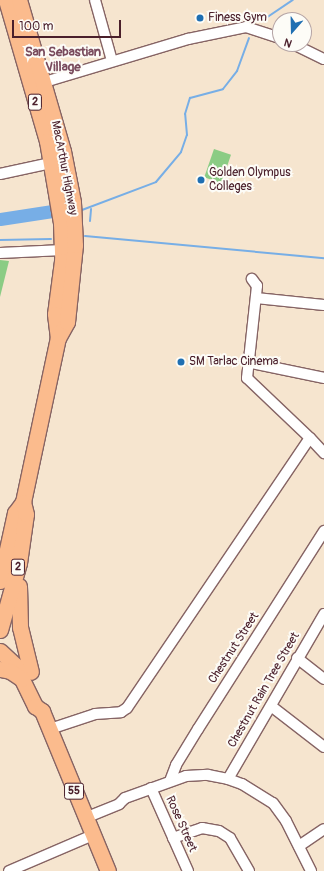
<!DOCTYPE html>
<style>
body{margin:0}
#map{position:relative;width:324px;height:871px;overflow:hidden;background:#f6e5cf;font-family:Pangolin,sans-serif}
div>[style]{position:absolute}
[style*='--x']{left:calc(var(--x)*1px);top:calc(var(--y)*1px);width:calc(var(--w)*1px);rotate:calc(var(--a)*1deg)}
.green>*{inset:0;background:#8bcc84;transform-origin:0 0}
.stream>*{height:2px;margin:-1px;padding:0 1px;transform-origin:1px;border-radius:1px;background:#77aee6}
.river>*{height:13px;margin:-6.5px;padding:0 6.5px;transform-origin:6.5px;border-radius:6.5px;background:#77aee6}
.roads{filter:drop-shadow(1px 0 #866464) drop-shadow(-1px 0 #866464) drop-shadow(0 1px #866464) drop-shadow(0 -1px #866464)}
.minor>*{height:10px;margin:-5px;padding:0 5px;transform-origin:5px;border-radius:5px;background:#fff}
.highway>*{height:15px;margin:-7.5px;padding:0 7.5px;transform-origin:7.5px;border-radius:7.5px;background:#fbbb8d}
.dots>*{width:11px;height:11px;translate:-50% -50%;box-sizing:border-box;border:2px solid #fdfcf7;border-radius:50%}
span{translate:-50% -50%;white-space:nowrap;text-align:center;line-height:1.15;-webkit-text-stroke:4px #fdfcf7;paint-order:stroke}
.shield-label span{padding:1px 3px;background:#fdfcf7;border:1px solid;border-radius:3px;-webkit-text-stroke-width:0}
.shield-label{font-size:11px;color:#4a1f2b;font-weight:700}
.poi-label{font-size:12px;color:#4a1f2b}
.left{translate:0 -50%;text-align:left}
.street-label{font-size:12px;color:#4a1f2b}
.neighbourhood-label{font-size:13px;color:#794b5d;font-weight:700}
.north{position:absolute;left:272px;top:12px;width:40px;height:40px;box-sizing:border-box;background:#fdfcf7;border:1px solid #b5a4a5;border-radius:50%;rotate:200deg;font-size:11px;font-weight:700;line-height:16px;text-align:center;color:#4a1f2b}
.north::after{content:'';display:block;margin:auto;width:14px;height:18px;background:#1f6fb2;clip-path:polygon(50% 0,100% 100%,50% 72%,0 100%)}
.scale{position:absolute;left:12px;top:20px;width:109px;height:18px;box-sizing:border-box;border:2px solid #4a1f2b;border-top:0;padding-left:5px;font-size:12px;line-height:14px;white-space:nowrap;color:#4a1f2b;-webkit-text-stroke:3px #fdfcf7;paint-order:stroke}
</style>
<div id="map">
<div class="green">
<i style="left:214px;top:149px;width:18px;height:30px;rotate:19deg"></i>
<i style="clip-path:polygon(0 260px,9px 261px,0 297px)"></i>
</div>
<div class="stream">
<i style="--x:263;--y:20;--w:36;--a:-34"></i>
<i style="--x:82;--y:210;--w:79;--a:-20.7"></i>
<i style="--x:156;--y:182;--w:39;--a:-50"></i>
<i style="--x:181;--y:152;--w:18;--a:-71"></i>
<i style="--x:187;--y:135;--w:21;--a:-95"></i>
<i style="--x:185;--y:114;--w:17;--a:-73"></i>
<i style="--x:190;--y:98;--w:34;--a:-15"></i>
<i style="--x:223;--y:89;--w:23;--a:-52"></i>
<i style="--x:237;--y:71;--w:35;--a:-70"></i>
<i style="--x:90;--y:221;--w:12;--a:-85"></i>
<i style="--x:85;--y:236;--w:240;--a:5.3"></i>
<i style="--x:0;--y:240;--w:51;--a:-1.1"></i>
</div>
<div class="river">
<i style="--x:0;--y:219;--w:53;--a:-8.7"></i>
</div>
<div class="roads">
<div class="minor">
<i style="--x:95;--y:0;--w:63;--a:74.4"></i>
<i style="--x:293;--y:44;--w:34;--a:26"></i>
<i style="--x:38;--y:84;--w:157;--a:-16.7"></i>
<i style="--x:188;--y:39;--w:59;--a:-11.7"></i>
<i style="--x:246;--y:27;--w:36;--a:18"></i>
<i style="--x:0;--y:174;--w:52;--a:-12.2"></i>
<i style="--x:0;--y:253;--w:63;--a:-2.7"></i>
<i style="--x:256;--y:298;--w:68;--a:5.9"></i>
<i style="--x:247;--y:362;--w:79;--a:11.7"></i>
<i style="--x:310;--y:438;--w:21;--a:47"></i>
<i style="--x:297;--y:658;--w:34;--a:38"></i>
<i style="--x:271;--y:706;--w:67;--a:37.7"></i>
<i style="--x:50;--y:729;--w:47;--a:-18.4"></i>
<i style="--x:95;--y:714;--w:26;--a:-4"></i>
<i style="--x:121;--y:712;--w:7;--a:-34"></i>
<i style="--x:127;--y:708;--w:326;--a:-55.9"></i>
<i style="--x:310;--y:438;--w:87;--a:-136.4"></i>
<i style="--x:247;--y:378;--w:93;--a:-83.8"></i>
<i style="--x:257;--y:286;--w:9;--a:-126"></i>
<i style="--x:228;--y:779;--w:191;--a:-59.8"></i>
<i style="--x:170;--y:781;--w:17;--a:-69"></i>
<i style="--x:176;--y:765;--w:42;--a:-58.6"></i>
<i style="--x:198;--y:729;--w:235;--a:-57.5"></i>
<i style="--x:151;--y:788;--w:91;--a:66"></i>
<i style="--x:85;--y:818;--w:37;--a:-22"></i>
<i style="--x:119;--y:804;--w:8;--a:-45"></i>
<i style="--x:125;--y:798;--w:65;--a:-19.8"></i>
<i style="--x:186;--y:776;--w:22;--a:-3"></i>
<i style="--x:208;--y:775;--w:20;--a:11"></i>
<i style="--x:228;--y:779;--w:15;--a:20"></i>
<i style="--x:242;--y:784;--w:36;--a:32"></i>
<i style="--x:273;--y:803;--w:22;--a:54"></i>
<i style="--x:286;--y:821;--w:56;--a:63.4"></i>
<i style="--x:173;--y:838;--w:31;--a:-19"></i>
<i style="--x:202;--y:828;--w:17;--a:10"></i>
<i style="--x:219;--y:831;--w:13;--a:32"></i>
<i style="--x:230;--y:838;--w:38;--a:60"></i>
<i style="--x:299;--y:846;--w:30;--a:-34"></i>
<i style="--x:9;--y:871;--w:91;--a:-23.2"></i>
</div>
<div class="highway">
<i style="--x:6;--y:0;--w:147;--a:73.8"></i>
<i style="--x:47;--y:141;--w:83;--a:80.3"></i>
<i style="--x:61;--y:223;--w:38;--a:88"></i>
<i style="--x:62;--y:261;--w:53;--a:97.5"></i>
<i style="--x:55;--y:314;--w:24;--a:83"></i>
<i style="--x:0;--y:581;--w:70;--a:-77.6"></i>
<i style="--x:15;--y:513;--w:14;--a:-54"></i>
<i style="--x:23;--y:502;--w:168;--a:-78"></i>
<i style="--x:58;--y:338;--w:18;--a:-61"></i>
<i style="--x:67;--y:322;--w:77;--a:-84.1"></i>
<i style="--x:75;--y:245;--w:43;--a:-92.7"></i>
<i style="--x:73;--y:202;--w:52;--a:-101.1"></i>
<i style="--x:63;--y:151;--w:157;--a:-106.2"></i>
<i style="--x:19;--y:586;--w:41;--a:88.6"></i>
<i style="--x:20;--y:627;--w:46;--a:76.3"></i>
<i style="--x:0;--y:630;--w:70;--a:-74.2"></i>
<i style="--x:19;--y:563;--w:49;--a:-81.9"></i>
<i style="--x:26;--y:514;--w:12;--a:-104"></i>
<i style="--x:0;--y:651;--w:21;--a:43"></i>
<i style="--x:15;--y:665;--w:46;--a:64"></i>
<i style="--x:35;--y:706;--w:9;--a:36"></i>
<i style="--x:42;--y:711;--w:173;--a:67.6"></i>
<i style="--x:0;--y:669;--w:10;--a:11"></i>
<i style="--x:10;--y:671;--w:14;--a:34"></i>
</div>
</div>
<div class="dots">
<i style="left:200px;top:18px;background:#1f6fb2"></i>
<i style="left:201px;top:180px;background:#1f6fb2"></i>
<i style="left:181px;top:362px;background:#1f6fb2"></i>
</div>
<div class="shield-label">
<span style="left:35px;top:102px">2</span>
<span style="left:18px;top:567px">2</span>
<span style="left:74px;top:791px">55</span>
</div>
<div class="poi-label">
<span class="left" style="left:208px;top:18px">Finess Gym</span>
<span class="left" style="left:209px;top:180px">Golden Olympus<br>Colleges</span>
<span class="left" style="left:189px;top:362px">SM Tarlac Cinema</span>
</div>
<div class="street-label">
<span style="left:64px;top:168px;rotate:79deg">MacArthur Highway</span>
<span style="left:234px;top:648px;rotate:-57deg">Chestnut Street</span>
<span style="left:264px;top:690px;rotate:-60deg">Chestnut Rain Tree Street</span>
<span style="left:181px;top:824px;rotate:66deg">Rose Street</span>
</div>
<div class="neighbourhood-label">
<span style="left:63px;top:60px">San Sebastian<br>Village</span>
</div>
<div class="north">N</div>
<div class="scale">100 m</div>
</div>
